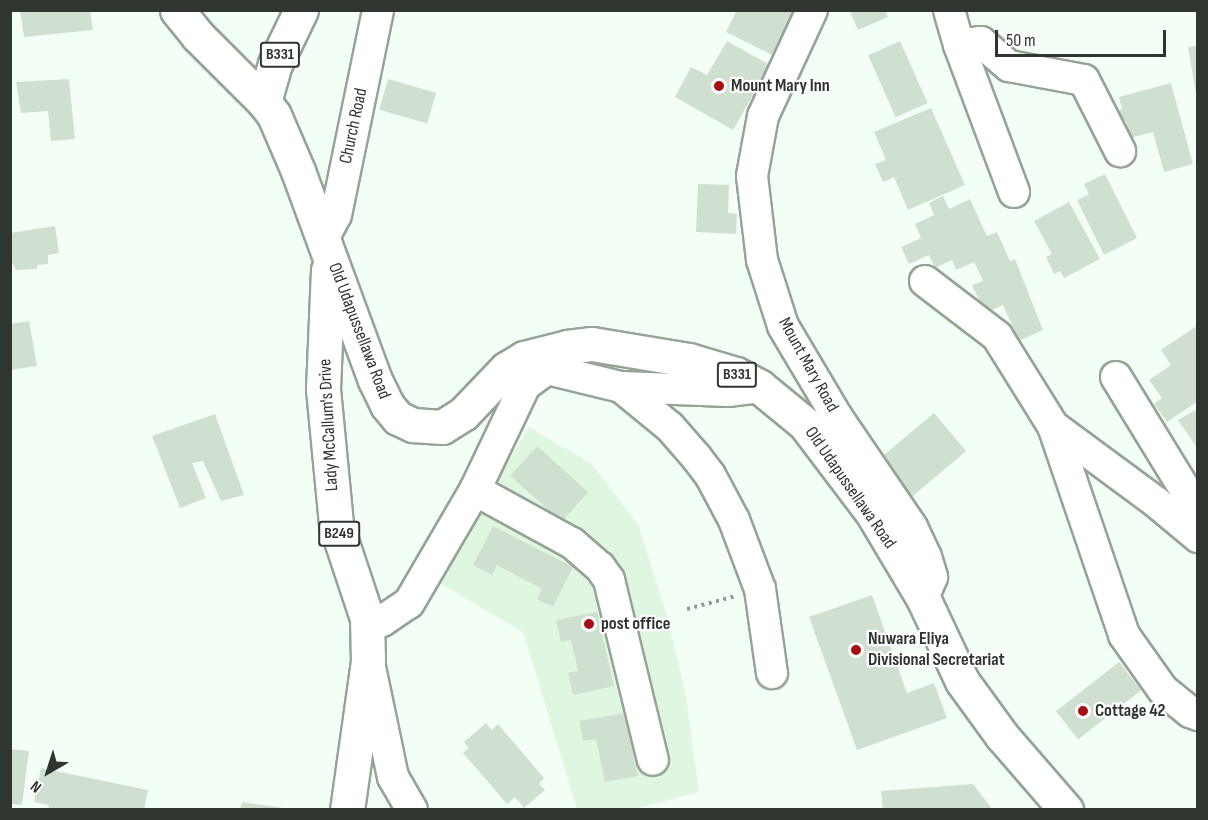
<!DOCTYPE html>
<style>
body{margin:0}
#map{position:relative;width:1208px;height:820px;overflow:hidden;background:#f3fef4;font-family:"Sofia Sans Condensed",sans-serif}
div>[style]{position:absolute}
[style*='--x']{left:calc(var(--x)*1px);top:calc(var(--y)*1px);width:calc(var(--w)*1px);rotate:calc(var(--a)*1deg)}
.built>*{inset:0;background:#dff7e1}
.building>*{inset:0;background:#cfe0d0;transform-origin:0 0}
.path>*{height:4px;margin-top:-2px;transform-origin:0;background:repeating-linear-gradient(90deg,#929b93 0 3px,transparent 0 7.5px)}
.roads{filter:drop-shadow(2px 0 #94a495) drop-shadow(-2px 0 #94a495) drop-shadow(0 2px #94a495) drop-shadow(0 -2px #94a495)}
.minor>*{height:30px;margin:-15px;padding:0 15px;transform-origin:15px;border-radius:15px;background:#fff}
.major>*{height:33px;margin:-16.5px;padding:0 16.5px;transform-origin:16.5px;border-radius:16.5px;background:#fff}
.dots>*{width:16px;height:16px;translate:-50% -50%;box-sizing:border-box;border:3px solid #fff;border-radius:50%}
span{translate:-50% -50%;white-space:nowrap;text-align:center;line-height:1.15;-webkit-text-stroke:4.5px #fff;paint-order:stroke}
.shield-label span{padding:2px 4px;background:#fff;border:2px solid;border-radius:4px;-webkit-text-stroke-width:0}
.shield-label{font-size:16px;color:#2f3630;font-weight:700}
.poi-label{font-size:18px;color:#2f3630;font-weight:700}
.left{translate:0 -50%;text-align:left}
.street-label{font-size:18px;color:#2f3630}
.frame{position:absolute;inset:0;border:12px solid #2f3630;pointer-events:none}
.north{position:absolute;left:18px;top:742px;width:60px;height:60px;-webkit-text-stroke:4px #fff;paint-order:stroke;rotate:219deg;font-size:16px;font-weight:700;line-height:24px;text-align:center;color:#2f3630}
.north::after{content:'';display:block;margin:auto;width:21px;height:27px;background:#2f3630;clip-path:polygon(50% 0,100% 100%,50% 72%,0 100%)}
.scale{position:absolute;left:995px;top:30px;width:171px;height:27px;box-sizing:border-box;border:3px solid #2f3630;border-top:0;padding-left:8px;font-size:18px;line-height:21px;white-space:nowrap;color:#2f3630;-webkit-text-stroke:4px #fff;paint-order:stroke}
</style>
<div id="map">
<div class="built">
<i style="clip-path:polygon(529px 427px,592px 464px,639px 526px,667px 616px,686px 696px,699px 792px,635px 809px,577px 809px,523px 632px,436px 581px)"></i>
</div>
<div class="building">
<i style="clip-path:polygon(20px 10px,90px 10px,93px 30px,24px 37px)"></i>
<i style="clip-path:polygon(737px 10px,796px 10px,774px 56px,726px 32px)"></i>
<i style="clip-path:polygon(849px 10px,885px 10px,888px 17px,858px 30px)"></i>
<i style="clip-path:polygon(727px 41px,770px 65px,733px 130px,675px 97px,691px 67px,707px 75px)"></i>
<i style="left:900px;top:41px;width:68px;height:35px;rotate:66deg"></i>
<i style="clip-path:polygon(1198px 46px,1198px 94px,1196px 94px,1188px 47px)"></i>
<i style="clip-path:polygon(69px 79px,75px 139px,51px 141px,48px 111px,21px 113px,16px 82px)"></i>
<i style="left:388px;top:79px;width:50px;height:32px;rotate:16deg"></i>
<i style="clip-path:polygon(1171px 83px,1193px 164px,1164px 172px,1153px 132px,1130px 138px,1126px 121px,1115px 124px,1111px 112px,1122px 109px,1119px 97px)"></i>
<i style="clip-path:polygon(931px 108px,965px 185px,908px 210px,894px 177px,883px 182px,875px 164px,886px 160px,874px 132px)"></i>
<i style="clip-path:polygon(1105px 174px,1137px 238px,1104px 255px,1077px 200px,1089px 194px,1084px 184px)"></i>
<i style="clip-path:polygon(698px 184px,729px 185px,728px 213px,737px 214px,736px 234px,696px 232px)"></i>
<i style="clip-path:polygon(943px 196px,949px 209px,970px 199px,987px 236px,997px 232px,1010px 261px,1015px 259px,1043px 330px,1019px 341px,1003px 305px,985px 313px,972px 285px,983px 281px,974px 262px,956px 270px,952px 260px,935px 268px,929px 255px,909px 264px,901px 247px,921px 238px,915px 224px,934px 215px,929px 203px)"></i>
<i style="clip-path:polygon(1069px 202px,1100px 259px,1064px 278px,1060px 271px,1054px 274px,1046px 257px,1052px 254px,1034px 221px)"></i>
<i style="clip-path:polygon(55px 226px,59px 253px,48px 255px,48px 264px,37px 265px,37px 269px,16px 270px,10px 258px,10px 233px)"></i>
<i style="clip-path:polygon(29px 321px,37px 366px,10px 370px,10px 324px)"></i>
<i style="clip-path:polygon(1198px 325px,1198px 401px,1167px 422px,1154px 404px,1162px 398px,1149px 380px,1171px 365px,1161px 350px)"></i>
<i style="clip-path:polygon(1197px 409px,1198px 410px,1198px 449px,1178px 420px)"></i>
<i style="left:934px;top:413px;width:50px;height:72px;rotate:50deg"></i>
<i style="clip-path:polygon(215px 414px,244px 495px,221px 501px,203px 461px,192px 463px,206px 498px,180px 508px,152px 436px)"></i>
<i style="left:537px;top:446px;width:69px;height:40px;rotate:42deg"></i>
<i style="clip-path:polygon(493px 526px,573px 567px,553px 607px,537px 599px,542px 589px,497px 565px,492px 575px,473px 565px)"></i>
<i style="clip-path:polygon(872px 595px,907px 693px,934px 683px,947px 718px,857px 750px,809px 617px)"></i>
<i style="clip-path:polygon(597px 612px,614px 686px,573px 695px,568px 673px,578px 671px,571px 640px,561px 642px,556px 620px)"></i>
<i style="left:1119px;top:662px;width:36px;height:80px;rotate:52deg"></i>
<i style="clip-path:polygon(625px 713px,638px 776px,605px 782px,596px 739px,583px 741px,579px 721px)"></i>
<i style="clip-path:polygon(486px 723px,492px 730px,498px 724px,544px 778px,539px 784px,545px 790px,524px 808px,515px 797px,507px 804px,463px 753px,469px 748px,464px 742px)"></i>
<i style="clip-path:polygon(10px 749px,29px 751px,22px 805px,10px 804px)"></i>
<i style="clip-path:polygon(41px 768px,148px 790px,144px 810px,48px 810px,49px 805px,34px 802px)"></i>
<i style="clip-path:polygon(973px 784px,993px 810px,883px 810px,881px 791px)"></i>
<i style="clip-path:polygon(242px 802px,283px 808px,283px 810px,240px 810px)"></i>
</div>
<div class="path">
<i style="--x:687;--y:609;--w:51;--a:-14.9"></i>
</div>
<div class="roads">
<div class="minor">
<i style="--x:812;--y:10;--w:117;--a:114.8"></i>
<i style="--x:763;--y:116;--w:61;--a:100.4"></i>
<i style="--x:752;--y:176;--w:85;--a:83.2"></i>
<i style="--x:762;--y:260;--w:69;--a:72.3"></i>
<i style="--x:783;--y:326;--w:106;--a:59.3"></i>
<i style="--x:837;--y:417;--w:133;--a:55.7"></i>
<i style="--x:912;--y:527;--w:33;--a:65"></i>
<i style="--x:926;--y:557;--w:21;--a:73"></i>
<i style="--x:932;--y:577;--w:23;--a:113"></i>
<i style="--x:949;--y:10;--w:36;--a:74"></i>
<i style="--x:1014;--y:192;--w:157;--a:-110.5"></i>
<i style="--x:959;--y:45;--w:22;--a:-8"></i>
<i style="--x:981;--y:42;--w:37;--a:41"></i>
<i style="--x:1009;--y:66;--w:76;--a:10.6"></i>
<i style="--x:1084;--y:80;--w:80;--a:63.1"></i>
<i style="--x:323;--y:239;--w:27;--a:-62"></i>
<i style="--x:336;--y:215;--w:209;--a:-78.4"></i>
<i style="--x:925;--y:281;--w:91;--a:37.4"></i>
<i style="--x:997;--y:336;--w:106;--a:58.1"></i>
<i style="--x:1053;--y:426;--w:221;--a:71.2"></i>
<i style="--x:1124;--y:635;--w:67;--a:54.7"></i>
<i style="--x:1163;--y:690;--w:35;--a:39"></i>
<i style="--x:1190;--y:712;--w:9;--a:21"></i>
<i style="--x:1116;--y:377;--w:157;--a:58.5"></i>
<i style="--x:621;--y:387;--w:63;--a:39.2"></i>
<i style="--x:670;--y:427;--w:41;--a:48.9"></i>
<i style="--x:697;--y:458;--w:21;--a:53"></i>
<i style="--x:710;--y:475;--w:51;--a:61.9"></i>
<i style="--x:734;--y:520;--w:74;--a:69.4"></i>
<i style="--x:760;--y:589;--w:85;--a:81.9"></i>
<i style="--x:1053;--y:426;--w:128;--a:36.4"></i>
<i style="--x:1156;--y:502;--w:55;--a:39.8"></i>
<i style="--x:475;--y:490;--w:111;--a:28.7"></i>
<i style="--x:572;--y:543;--w:37;--a:41"></i>
<i style="--x:600;--y:567;--w:16;--a:55"></i>
<i style="--x:609;--y:580;--w:185;--a:76.3"></i>
<i style="--x:367;--y:618;--w:15;--a:11"></i>
<i style="--x:382;--y:621;--w:32;--a:-34"></i>
<i style="--x:409;--y:603;--w:131;--a:-59.7"></i>
<i style="--x:475;--y:490;--w:116;--a:-64.5"></i>
<i style="--x:525;--y:385;--w:27;--a:-36"></i>
<i style="--x:547;--y:369;--w:76;--a:13.7"></i>
<i style="--x:621;--y:387;--w:107;--a:2.1"></i>
<i style="--x:728;--y:391;--w:32;--a:-7"></i>
<i style="--x:370;--y:667;--w:112;--a:78.2"></i>
<i style="--x:393;--y:777;--w:38;--a:60"></i>
</div>
<div class="major">
<i style="--x:177;--y:10;--w:32;--a:51"></i>
<i style="--x:197;--y:35;--w:95;--a:45"></i>
<i style="--x:264;--y:102;--w:16;--a:52"></i>
<i style="--x:274;--y:115;--w:61;--a:66.8"></i>
<i style="--x:298;--y:171;--w:223;--a:69.8"></i>
<i style="--x:375;--y:380;--w:28;--a:64"></i>
<i style="--x:387;--y:405;--w:17;--a:50"></i>
<i style="--x:398;--y:418;--w:17;--a:25"></i>
<i style="--x:413;--y:425;--w:29;--a:4"></i>
<i style="--x:442;--y:427;--w:25;--a:-32"></i>
<i style="--x:463;--y:414;--w:62;--a:-46.3"></i>
<i style="--x:506;--y:369;--w:21;--a:-31"></i>
<i style="--x:524;--y:358;--w:44;--a:-14.3"></i>
<i style="--x:567;--y:347;--w:25;--a:-7"></i>
<i style="--x:592;--y:344;--w:98;--a:9.4"></i>
<i style="--x:689;--y:360;--w:49;--a:16.6"></i>
<i style="--x:736;--y:374;--w:27;--a:28"></i>
<i style="--x:760;--y:387;--w:58;--a:39.4"></i>
<i style="--x:805;--y:424;--w:113;--a:52.9"></i>
<i style="--x:873;--y:514;--w:98;--a:59.2"></i>
<i style="--x:923;--y:598;--w:92;--a:64.8"></i>
<i style="--x:962;--y:681;--w:68;--a:54"></i>
<i style="--x:1002;--y:736;--w:98;--a:49.1"></i>
<i style="--x:264;--y:102;--w:40;--a:-74"></i>
<i style="--x:275;--y:64;--w:60;--a:-64.3"></i>
<i style="--x:328;--y:270;--w:119;--a:92.4"></i>
<i style="--x:323;--y:389;--w:137;--a:84.5"></i>
<i style="--x:336;--y:525;--w:98;--a:71.6"></i>
<i style="--x:367;--y:618;--w:43;--a:88.7"></i>
<i style="--x:368;--y:661;--w:150;--a:98"></i>
</div>
</div>
<div class="dots">
<i style="left:719px;top:86px;background:#a61014"></i>
<i style="left:589px;top:624px;background:#a61014"></i>
<i style="left:856px;top:650px;background:#a61014"></i>
<i style="left:1083px;top:711px;background:#a61014"></i>
</div>
<div class="shield-label">
<span style="left:280px;top:55px">B331</span>
<span style="left:737px;top:375px">B331</span>
<span style="left:339px;top:534px">B249</span>
</div>
<div class="poi-label">
<span class="left" style="left:731px;top:86px">Mount Mary Inn</span>
<span class="left" style="left:601px;top:624px">post office</span>
<span class="left" style="left:868px;top:650px">Nuwara Eliya<br>Divisional Secretariat</span>
<span class="left" style="left:1095px;top:711px">Cottage 42</span>
</div>
<div class="street-label">
<span style="left:354px;top:126px;rotate:-78deg">Church Road</span>
<span style="left:359px;top:331px;rotate:69deg">Old Udapussellawa Road</span>
<span style="left:808px;top:365px;rotate:61deg">Mount Mary Road</span>
<span style="left:329px;top:425px;rotate:-93deg">Lady McCallum's Drive</span>
<span style="left:850px;top:488px;rotate:55deg">Old Udapussellawa Road</span>
</div>
<div class="frame"></div>
<div class="north">N</div>
<div class="scale">50 m</div>
</div>
